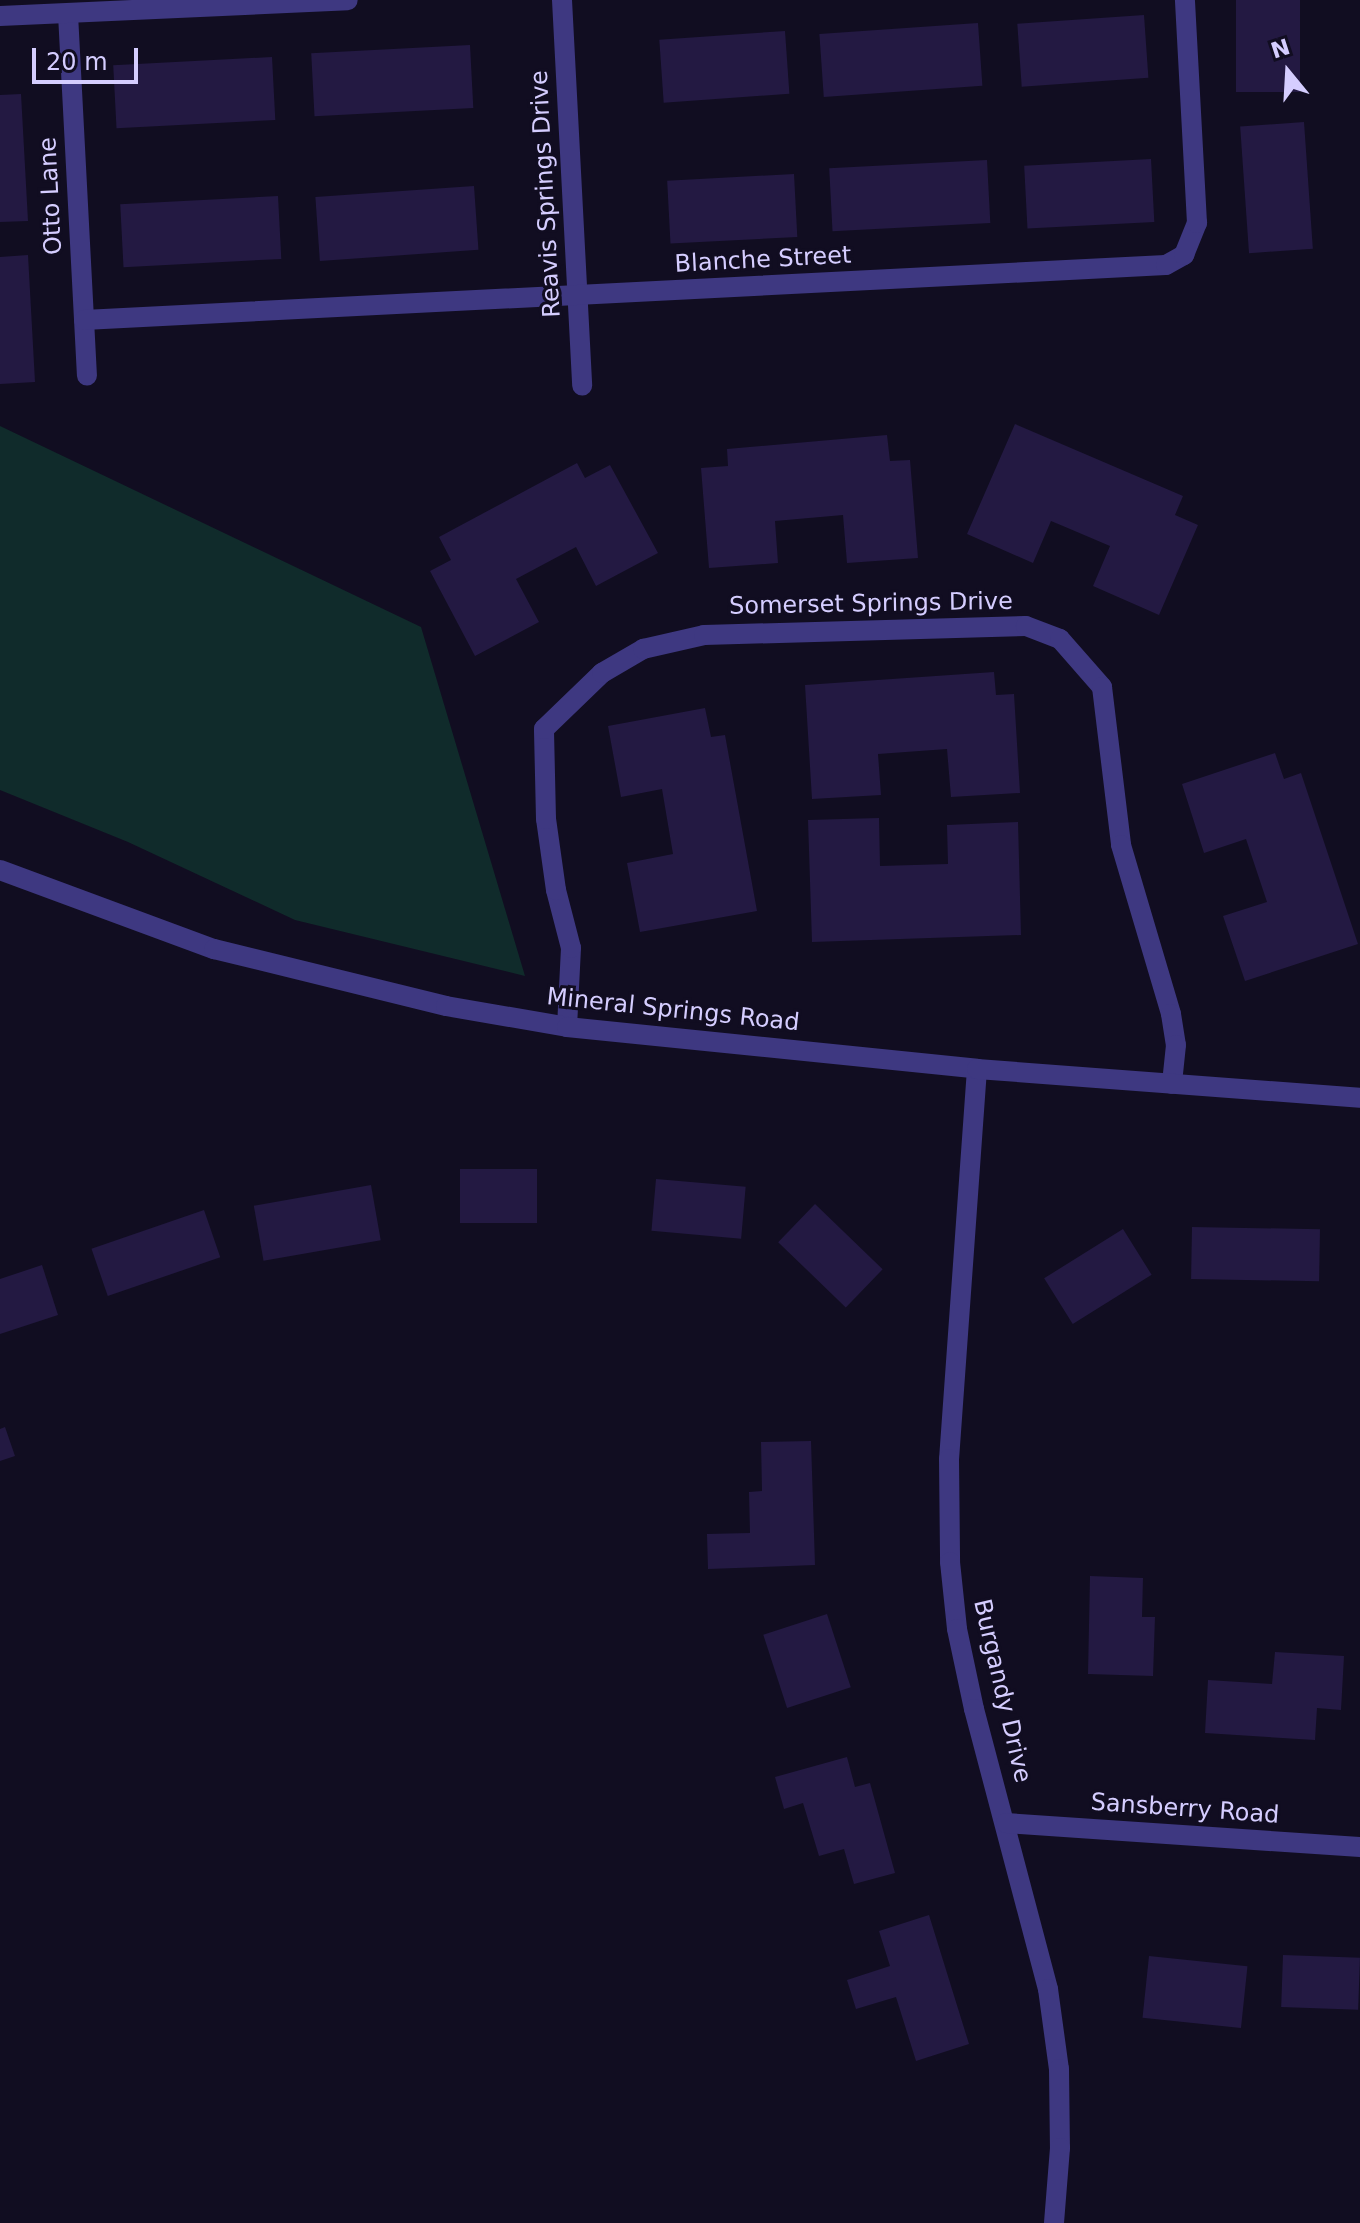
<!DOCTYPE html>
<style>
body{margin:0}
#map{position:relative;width:1360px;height:2223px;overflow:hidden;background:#110d21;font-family:"DejaVu Sans",sans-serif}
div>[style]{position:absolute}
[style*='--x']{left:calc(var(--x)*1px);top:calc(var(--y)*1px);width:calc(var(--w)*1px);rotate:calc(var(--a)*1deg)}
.green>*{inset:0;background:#102b2b}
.building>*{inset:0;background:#231942;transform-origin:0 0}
.minor>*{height:20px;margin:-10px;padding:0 10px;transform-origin:10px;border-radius:10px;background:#3e3881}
.tertiary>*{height:20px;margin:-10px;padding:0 10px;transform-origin:10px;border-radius:10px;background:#3e3881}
span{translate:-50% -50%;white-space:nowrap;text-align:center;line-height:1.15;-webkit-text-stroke:6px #110d21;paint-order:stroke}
.street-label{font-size:24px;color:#d5cdff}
.north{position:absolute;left:1248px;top:32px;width:80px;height:80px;-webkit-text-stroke:6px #110d21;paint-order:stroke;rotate:342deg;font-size:22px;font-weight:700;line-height:32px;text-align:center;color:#d5cdff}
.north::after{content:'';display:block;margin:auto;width:28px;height:36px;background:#d5cdff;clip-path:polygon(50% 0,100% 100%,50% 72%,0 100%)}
.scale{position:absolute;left:32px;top:48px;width:106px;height:36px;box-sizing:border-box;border:4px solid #d5cdff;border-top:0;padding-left:10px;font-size:24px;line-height:28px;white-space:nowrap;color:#d5cdff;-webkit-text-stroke:6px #110d21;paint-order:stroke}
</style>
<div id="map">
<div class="green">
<i style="clip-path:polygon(0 426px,421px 627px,525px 976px,295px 920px,128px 842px,0 790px)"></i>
</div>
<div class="building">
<i style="left:1236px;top:0;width:64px;height:92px"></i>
<i style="left:1144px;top:15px;width:63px;height:127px;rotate:86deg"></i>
<i style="left:978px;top:23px;width:63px;height:159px;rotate:86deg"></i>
<i style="left:785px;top:31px;width:63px;height:126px;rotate:86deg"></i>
<i style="left:470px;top:45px;width:63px;height:159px;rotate:87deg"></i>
<i style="left:272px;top:57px;width:63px;height:159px;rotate:87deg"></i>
<i style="clip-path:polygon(21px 94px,28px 221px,0 222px,0 95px)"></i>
<i style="left:1304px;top:122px;width:127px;height:64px;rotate:86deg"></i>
<i style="left:1151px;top:159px;width:63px;height:127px;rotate:87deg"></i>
<i style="left:987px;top:160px;width:63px;height:158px;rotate:87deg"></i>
<i style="left:794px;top:174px;width:63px;height:127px;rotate:87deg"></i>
<i style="left:474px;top:186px;width:64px;height:159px;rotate:86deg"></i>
<i style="left:278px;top:196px;width:63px;height:158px;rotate:87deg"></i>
<i style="clip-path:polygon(28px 255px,35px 382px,0 384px,0 257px)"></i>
<i style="clip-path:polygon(1015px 424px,1183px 496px,1175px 515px,1198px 525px,1159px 615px,1093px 586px,1110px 546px,1063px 526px,1051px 521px,1033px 563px,967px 534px)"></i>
<i style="clip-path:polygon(887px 435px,890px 461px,910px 460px,918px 558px,847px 563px,843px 515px,775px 521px,778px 563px,709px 568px,701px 468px,728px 466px,727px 449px)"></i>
<i style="clip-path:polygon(577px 463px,585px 478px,610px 465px,658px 553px,596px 586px,576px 547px,516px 579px,539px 622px,475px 656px,430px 571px,451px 560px,439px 537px)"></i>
<i style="clip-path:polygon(994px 672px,996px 695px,1014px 694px,1020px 793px,951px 797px,947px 749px,878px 754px,881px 795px,812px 799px,805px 685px)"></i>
<i style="clip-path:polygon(705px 708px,711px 737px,725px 735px,757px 911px,640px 932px,627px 863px,673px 854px,662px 789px,621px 797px,608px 726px)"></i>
<i style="clip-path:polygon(1275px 753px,1284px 779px,1301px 773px,1358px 944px,1245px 981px,1223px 916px,1267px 902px,1246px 839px,1204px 853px,1182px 784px)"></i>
<i style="clip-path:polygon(879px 818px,880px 866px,948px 864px,947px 825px,1018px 822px,1021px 935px,812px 942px,808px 820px)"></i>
<i style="left:460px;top:1169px;width:77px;height:54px"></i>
<i style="left:656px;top:1179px;width:90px;height:52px;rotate:5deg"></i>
<i style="left:371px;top:1185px;width:56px;height:119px;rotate:80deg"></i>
<i style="left:815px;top:1204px;width:94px;height:53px;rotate:44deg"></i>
<i style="left:204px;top:1210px;width:50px;height:119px;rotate:71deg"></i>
<i style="left:1192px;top:1227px;width:128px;height:52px;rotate:1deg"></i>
<i style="left:1123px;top:1229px;width:54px;height:93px;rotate:58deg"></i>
<i style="clip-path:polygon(42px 1265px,58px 1315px,0 1334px,0 1279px)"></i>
<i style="clip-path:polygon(5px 1427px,15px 1456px,0 1461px,0 1429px)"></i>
<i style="clip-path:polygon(811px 1441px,815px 1565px,708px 1569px,707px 1534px,750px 1533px,749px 1492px,762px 1491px,761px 1442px)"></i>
<i style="clip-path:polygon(1090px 1576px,1143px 1578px,1142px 1617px,1155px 1617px,1153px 1676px,1088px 1674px)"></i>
<i style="left:827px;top:1614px;width:77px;height:67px;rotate:72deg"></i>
<i style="clip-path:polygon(1275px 1652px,1344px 1656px,1341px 1710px,1317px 1708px,1315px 1740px,1205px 1733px,1208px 1680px,1272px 1684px)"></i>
<i style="clip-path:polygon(847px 1757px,855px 1787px,870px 1783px,895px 1873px,854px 1884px,844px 1849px,819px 1856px,803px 1803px,784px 1809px,775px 1777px)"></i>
<i style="clip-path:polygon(929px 1915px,969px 2044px,916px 2061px,896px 1997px,856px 2009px,847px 1980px,890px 1966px,879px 1931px)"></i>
<i style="left:1283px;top:1955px;width:77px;height:52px;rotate:2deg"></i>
<i style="left:1149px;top:1956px;width:99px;height:62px;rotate:6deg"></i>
</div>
<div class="minor">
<i style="--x:562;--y:0;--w:386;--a:87"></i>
<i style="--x:68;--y:14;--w:362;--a:87"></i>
<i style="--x:0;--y:16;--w:348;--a:-2.6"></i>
<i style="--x:84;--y:320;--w:1083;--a:-2.91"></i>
<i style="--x:1166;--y:265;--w:21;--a:-29"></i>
<i style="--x:1184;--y:255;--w:35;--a:-68"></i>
<i style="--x:1197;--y:223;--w:223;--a:-93.1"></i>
<i style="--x:567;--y:1027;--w:79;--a:-87.1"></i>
<i style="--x:571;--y:948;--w:60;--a:-104.5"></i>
<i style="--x:556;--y:890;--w:72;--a:-98"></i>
<i style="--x:546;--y:819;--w:90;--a:-91.3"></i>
<i style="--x:544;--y:729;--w:81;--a:-44"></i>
<i style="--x:602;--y:673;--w:48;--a:-30.3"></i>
<i style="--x:643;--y:649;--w:63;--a:-12.9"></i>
<i style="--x:704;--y:635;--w:322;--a:-1.6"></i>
<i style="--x:1026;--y:626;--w:36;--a:21"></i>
<i style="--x:1060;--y:639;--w:64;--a:48.8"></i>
<i style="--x:1102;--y:687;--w:159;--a:83.1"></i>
<i style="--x:1121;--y:845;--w:176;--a:73.5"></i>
<i style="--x:1171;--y:1014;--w:31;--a:81"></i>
<i style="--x:1176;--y:1045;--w:39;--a:96"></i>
<i style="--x:977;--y:1069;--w:391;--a:94.1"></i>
<i style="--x:949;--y:1459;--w:103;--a:89.4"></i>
<i style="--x:950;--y:1562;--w:67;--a:84"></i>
<i style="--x:957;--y:1629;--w:82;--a:78"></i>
<i style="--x:974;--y:1709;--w:290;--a:75.2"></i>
<i style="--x:1048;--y:1989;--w:81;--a:82.2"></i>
<i style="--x:1059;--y:2069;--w:79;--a:89.3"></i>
<i style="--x:1060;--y:2148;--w:75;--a:94.6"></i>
<i style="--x:1006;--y:1823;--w:355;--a:3.9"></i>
</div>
<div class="tertiary">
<i style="--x:0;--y:870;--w:228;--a:20.3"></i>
<i style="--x:214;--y:949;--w:239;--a:13.8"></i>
<i style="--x:446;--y:1006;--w:123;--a:9.8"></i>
<i style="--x:567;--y:1027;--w:412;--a:5.8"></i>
<i style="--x:977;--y:1069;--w:384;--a:4.3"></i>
</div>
<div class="street-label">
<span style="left:546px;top:194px;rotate:-93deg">Reavis Springs Drive</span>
<span style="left:51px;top:196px;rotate:-93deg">Otto Lane</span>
<span style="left:763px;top:260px;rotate:-3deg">Blanche Street</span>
<span style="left:871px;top:604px;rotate:-1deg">Somerset Springs Drive</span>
<span style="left:673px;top:1010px;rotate:6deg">Mineral Springs Road</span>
<span style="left:1002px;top:1691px;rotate:77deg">Burgandy Drive</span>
<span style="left:1185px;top:1809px;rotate:4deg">Sansberry Road</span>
</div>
<div class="north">N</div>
<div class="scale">20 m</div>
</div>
